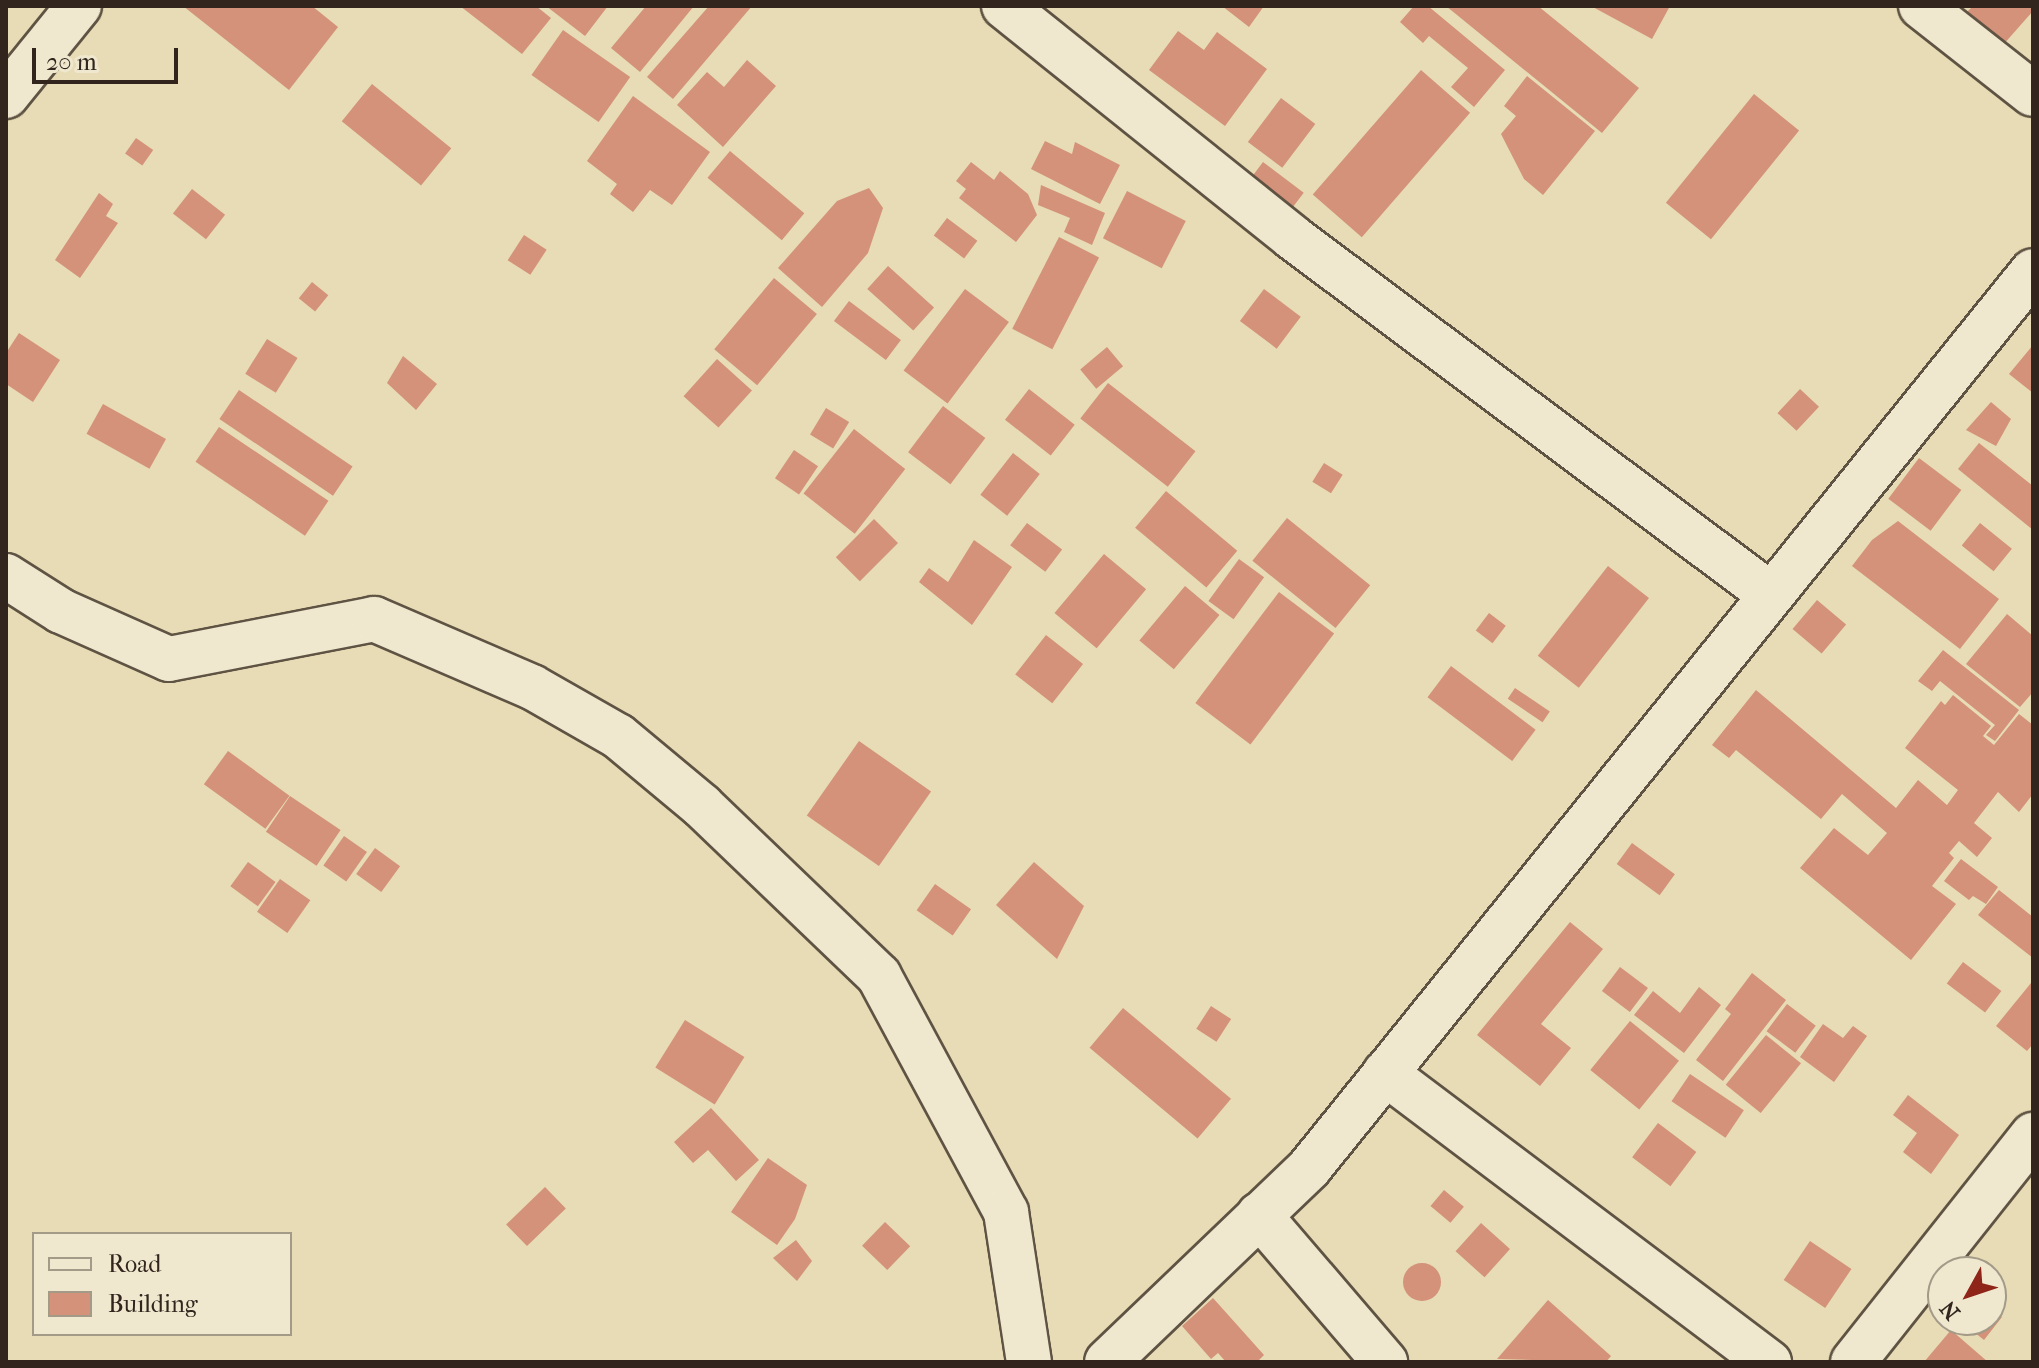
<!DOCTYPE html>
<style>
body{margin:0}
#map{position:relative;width:2039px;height:1368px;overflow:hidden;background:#e7dcb5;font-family:"IM FELL French Canon",serif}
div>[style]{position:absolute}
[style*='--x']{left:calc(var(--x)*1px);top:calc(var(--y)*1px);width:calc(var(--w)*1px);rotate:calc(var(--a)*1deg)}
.building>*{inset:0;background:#d39279;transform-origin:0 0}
.round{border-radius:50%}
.roads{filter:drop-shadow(2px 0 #5f5343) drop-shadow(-2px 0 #5f5343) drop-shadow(0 2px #5f5343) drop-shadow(0 -2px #5f5343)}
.minor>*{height:44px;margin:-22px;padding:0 22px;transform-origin:22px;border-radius:22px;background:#efe8cf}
span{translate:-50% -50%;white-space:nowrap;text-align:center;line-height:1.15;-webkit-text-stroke:6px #efe8cf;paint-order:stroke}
.frame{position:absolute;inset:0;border:8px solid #32251d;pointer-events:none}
.legend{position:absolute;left:32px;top:1232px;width:260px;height:104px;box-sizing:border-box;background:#efe8cf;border:2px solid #a39a88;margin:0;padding:10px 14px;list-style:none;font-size:24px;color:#32251d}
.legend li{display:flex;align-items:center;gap:16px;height:40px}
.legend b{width:40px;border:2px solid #a39a88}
.north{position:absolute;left:1927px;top:1256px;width:80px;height:80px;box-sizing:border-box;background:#efe8cf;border:2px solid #a39a88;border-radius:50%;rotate:230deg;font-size:22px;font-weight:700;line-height:32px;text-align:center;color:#32251d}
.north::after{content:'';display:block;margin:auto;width:28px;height:36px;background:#8f2418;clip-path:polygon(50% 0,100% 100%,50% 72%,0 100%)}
.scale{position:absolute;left:32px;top:48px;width:146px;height:36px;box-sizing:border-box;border:4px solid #32251d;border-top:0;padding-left:10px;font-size:24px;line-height:28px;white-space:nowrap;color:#32251d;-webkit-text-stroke:6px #efe8cf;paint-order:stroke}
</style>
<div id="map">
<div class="building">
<i style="clip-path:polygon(183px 6px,312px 6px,338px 27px,289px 90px)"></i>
<i style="clip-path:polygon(460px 6px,536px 6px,551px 18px,522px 54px)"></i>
<i style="clip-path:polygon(546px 6px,608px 6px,585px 36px)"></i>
<i style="clip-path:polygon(646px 6px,694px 6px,640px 72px,611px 48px)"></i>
<i style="clip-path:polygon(709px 6px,752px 6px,673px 99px,647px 77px)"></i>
<i style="clip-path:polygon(1222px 6px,1264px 6px,1249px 27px)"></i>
<i style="clip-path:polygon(1414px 6px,1428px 6px,1505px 70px,1474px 107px,1451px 87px,1468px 68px,1429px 36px,1423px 43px,1400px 22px)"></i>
<i style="clip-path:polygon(1446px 6px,1538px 6px,1639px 88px,1602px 133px)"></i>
<i style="clip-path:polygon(1591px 6px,1670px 6px,1652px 39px)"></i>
<i style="clip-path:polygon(1973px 6px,2031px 6px,2033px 11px,2003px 45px,1966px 13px)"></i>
<i style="left:563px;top:30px;width:82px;height:55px;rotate:35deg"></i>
<i style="clip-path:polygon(1178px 31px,1204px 50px,1217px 32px,1267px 69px,1225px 126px,1149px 70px)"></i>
<i style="clip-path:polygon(747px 60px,776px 86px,723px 147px,677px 105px,707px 72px,724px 87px)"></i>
<i style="left:1421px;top:70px;width:65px;height:165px;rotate:41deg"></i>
<i style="clip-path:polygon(1527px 76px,1595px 131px,1543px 195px,1524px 179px,1501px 134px,1516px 116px,1504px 106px)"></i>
<i style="left:372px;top:84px;width:102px;height:48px;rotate:39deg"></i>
<i style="left:1754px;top:94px;width:58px;height:140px;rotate:39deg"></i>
<i style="clip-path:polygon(633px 96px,710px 152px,672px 205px,650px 190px,633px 212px,610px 194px,617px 184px,587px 161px)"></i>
<i style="left:1281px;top:98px;width:43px;height:55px;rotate:37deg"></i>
<i style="left:136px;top:138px;width:21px;height:19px;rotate:35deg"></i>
<i style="clip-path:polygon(1045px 141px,1072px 154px,1075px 142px,1120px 165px,1100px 204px,1031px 169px)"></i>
<i style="left:730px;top:151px;width:97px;height:35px;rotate:40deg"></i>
<i style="clip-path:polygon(971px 162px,994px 180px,1000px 171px,1028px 194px,1037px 215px,1016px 242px,959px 198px,966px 189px,956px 181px)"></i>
<i style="left:1263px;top:162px;width:51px;height:24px;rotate:37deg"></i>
<i style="clip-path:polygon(1041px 185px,1105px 213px,1092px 245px,1064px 232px,1070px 218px,1038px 205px)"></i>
<i style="clip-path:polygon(869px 188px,883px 208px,868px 253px,822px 307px,778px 268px,837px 201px)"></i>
<i style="left:192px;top:189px;width:42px;height:31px;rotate:38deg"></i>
<i style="left:1127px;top:191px;width:66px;height:53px;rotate:27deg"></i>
<i style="clip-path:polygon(99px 193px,113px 204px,106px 216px,118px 223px,80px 278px,55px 260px)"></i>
<i style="left:947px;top:218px;width:38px;height:22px;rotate:37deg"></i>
<i style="left:524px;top:235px;width:27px;height:30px;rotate:33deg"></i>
<i style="left:1059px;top:237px;width:45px;height:103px;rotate:27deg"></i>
<i style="left:888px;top:266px;width:62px;height:31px;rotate:42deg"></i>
<i style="left:774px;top:278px;width:56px;height:93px;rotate:40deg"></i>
<i style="left:312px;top:282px;width:21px;height:21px;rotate:39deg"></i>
<i style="left:965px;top:289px;width:55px;height:102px;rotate:37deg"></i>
<i style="left:1264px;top:289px;width:46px;height:40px;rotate:37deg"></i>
<i style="left:849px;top:301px;width:65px;height:25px;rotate:37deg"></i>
<i style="clip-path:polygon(19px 333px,60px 360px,33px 402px,6px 384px,6px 353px)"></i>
<i style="left:267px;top:339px;width:36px;height:41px;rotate:32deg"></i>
<i style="clip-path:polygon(2033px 345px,2033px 393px,2009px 374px)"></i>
<i style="left:1107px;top:347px;width:25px;height:35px;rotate:50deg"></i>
<i style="clip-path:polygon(403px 356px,437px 384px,416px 410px,387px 383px)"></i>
<i style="left:717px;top:359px;width:47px;height:50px;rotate:42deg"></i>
<i style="left:1108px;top:383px;width:111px;height:45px;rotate:38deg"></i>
<i style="left:1029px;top:389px;width:58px;height:39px;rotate:38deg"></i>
<i style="left:1800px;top:389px;width:26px;height:33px;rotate:43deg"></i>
<i style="left:239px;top:390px;width:137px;height:35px;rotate:34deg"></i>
<i style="clip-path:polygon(1991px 402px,2011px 419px,1996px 446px,1966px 430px)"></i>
<i style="left:103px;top:404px;width:72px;height:34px;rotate:29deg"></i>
<i style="left:943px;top:406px;width:53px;height:58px;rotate:37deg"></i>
<i style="left:826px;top:408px;width:27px;height:31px;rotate:31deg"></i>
<i style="left:219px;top:427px;width:132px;height:42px;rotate:34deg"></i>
<i style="left:854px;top:429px;width:65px;height:82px;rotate:38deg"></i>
<i style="clip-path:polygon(1979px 443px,2033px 486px,2033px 530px,1958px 469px)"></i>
<i style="left:794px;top:450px;width:29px;height:34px;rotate:34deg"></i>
<i style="left:1013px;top:453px;width:34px;height:53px;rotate:38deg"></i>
<i style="left:1919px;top:458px;width:53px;height:51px;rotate:37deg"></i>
<i style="left:1324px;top:463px;width:22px;height:22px;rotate:32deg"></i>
<i style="left:1166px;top:491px;width:93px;height:48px;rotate:40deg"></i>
<i style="left:1287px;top:518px;width:107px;height:55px;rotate:39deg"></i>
<i style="left:874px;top:519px;width:34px;height:54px;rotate:45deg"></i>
<i style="clip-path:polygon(1898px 521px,1999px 599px,1960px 649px,1852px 566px,1872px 540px)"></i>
<i style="left:1027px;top:523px;width:44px;height:28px;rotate:37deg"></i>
<i style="left:1980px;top:523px;width:41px;height:29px;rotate:39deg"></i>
<i style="clip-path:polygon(974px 540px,1012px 567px,972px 625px,919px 582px,929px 568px,948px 582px)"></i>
<i style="left:1104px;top:554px;width:55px;height:77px;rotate:40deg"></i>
<i style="left:1239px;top:559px;width:31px;height:52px;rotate:36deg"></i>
<i style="left:1608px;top:566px;width:52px;height:114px;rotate:38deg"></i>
<i style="left:1185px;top:586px;width:45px;height:71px;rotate:40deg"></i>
<i style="left:1279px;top:592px;width:69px;height:139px;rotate:37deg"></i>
<i style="left:1817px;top:600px;width:38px;height:38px;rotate:40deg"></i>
<i style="left:1489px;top:613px;width:21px;height:22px;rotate:37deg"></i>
<i style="clip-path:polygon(2007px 614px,2033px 636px,2033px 692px,2020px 707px,1966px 664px)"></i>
<i style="left:1046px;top:635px;width:47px;height:50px;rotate:38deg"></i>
<i style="clip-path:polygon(1943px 650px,2019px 710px,1995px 741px,1986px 735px,1995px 725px,1940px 681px,1932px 691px,1918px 681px)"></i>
<i style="left:1451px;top:666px;width:106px;height:39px;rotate:37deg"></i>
<i style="left:1515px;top:688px;width:42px;height:13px;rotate:34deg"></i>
<i style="clip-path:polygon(1756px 690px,1896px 808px,1918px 780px,1947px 805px,1958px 790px,1905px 748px,1941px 701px,1945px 705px,1953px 695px,1991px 726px,1983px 736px,1994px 745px,2019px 714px,2033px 725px,2033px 794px,2019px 812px,1998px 792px,1974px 823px,1992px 838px,1977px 857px,1959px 841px,1949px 853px,1954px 858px,1932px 886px,1956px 904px,1911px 960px,1800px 868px,1834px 828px,1868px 855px,1887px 833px,1842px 794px,1821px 819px,1736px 750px,1729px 758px,1712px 745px)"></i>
<i style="left:859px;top:741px;width:88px;height:91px;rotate:35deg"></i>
<i style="left:228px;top:751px;width:76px;height:41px;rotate:36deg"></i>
<i style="left:290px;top:796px;width:61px;height:43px;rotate:34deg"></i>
<i style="left:344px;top:836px;width:28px;height:36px;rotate:35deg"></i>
<i style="left:1632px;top:843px;width:53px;height:26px;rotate:36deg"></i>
<i style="left:375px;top:848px;width:31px;height:32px;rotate:36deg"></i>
<i style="clip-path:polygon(1961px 859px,1998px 887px,1986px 904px,1973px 896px,1969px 900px,1944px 881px)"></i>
<i style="left:248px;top:862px;width:34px;height:30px;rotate:36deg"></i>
<i style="clip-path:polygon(1034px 862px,1084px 906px,1057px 959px,996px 905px)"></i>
<i style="left:280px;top:879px;width:37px;height:40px;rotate:35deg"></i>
<i style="left:935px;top:884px;width:44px;height:32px;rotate:35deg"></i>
<i style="clip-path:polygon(1999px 890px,2033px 917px,2033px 958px,1978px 915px)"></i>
<i style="clip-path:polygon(1570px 922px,1603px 949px,1541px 1024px,1571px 1048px,1540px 1086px,1477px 1035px)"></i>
<i style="left:1963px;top:962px;width:48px;height:27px;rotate:37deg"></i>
<i style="left:1620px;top:967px;width:35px;height:30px;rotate:37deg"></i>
<i style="clip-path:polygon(1752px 973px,1786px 1000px,1723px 1081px,1696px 1060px,1731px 1014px,1725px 1009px)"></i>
<i style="clip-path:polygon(2031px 983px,2033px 1044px,2027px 1051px,1996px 1026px)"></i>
<i style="clip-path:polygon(1699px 987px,1721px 1005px,1684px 1053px,1634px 1015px,1653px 991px,1680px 1013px)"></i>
<i style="left:1787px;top:1004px;width:36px;height:34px;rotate:37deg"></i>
<i style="left:1211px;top:1006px;width:24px;height:27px;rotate:33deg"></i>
<i style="left:1123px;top:1008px;width:141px;height:52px;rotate:40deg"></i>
<i style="left:685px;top:1020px;width:70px;height:56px;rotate:32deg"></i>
<i style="left:1630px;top:1021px;width:63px;height:63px;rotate:39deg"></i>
<i style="clip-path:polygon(1823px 1024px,1843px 1038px,1853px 1026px,1867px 1036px,1834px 1082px,1800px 1057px)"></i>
<i style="left:1766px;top:1035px;width:45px;height:64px;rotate:39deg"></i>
<i style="left:1690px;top:1074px;width:65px;height:33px;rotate:34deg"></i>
<i style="clip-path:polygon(1908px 1095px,1959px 1135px,1931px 1174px,1903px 1152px,1917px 1133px,1893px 1115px)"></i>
<i style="clip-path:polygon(711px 1108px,759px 1160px,736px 1181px,708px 1150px,693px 1163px,674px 1142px)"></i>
<i style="left:1658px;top:1123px;width:48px;height:43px;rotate:37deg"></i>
<i style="clip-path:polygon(768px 1158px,807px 1185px,795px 1219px,777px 1245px,731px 1212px)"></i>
<i style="left:545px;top:1187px;width:30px;height:54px;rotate:46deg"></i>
<i style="left:1444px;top:1190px;width:26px;height:21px;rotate:40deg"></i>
<i style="left:885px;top:1222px;width:35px;height:33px;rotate:44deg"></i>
<i style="left:1481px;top:1223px;width:39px;height:38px;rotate:42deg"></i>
<i style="clip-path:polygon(796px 1240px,812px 1261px,797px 1281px,773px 1258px)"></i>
<i style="left:1810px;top:1241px;width:50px;height:47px;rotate:34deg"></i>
<i class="round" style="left:1403px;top:1263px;width:38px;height:38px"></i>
<i style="clip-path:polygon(1213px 1298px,1264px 1355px,1257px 1362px,1226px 1362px,1218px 1353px,1211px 1359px,1182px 1326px)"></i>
<i style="clip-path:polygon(1548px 1300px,1611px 1356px,1606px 1362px,1497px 1359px)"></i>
<i style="clip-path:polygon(1991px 1308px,2002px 1317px,1984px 1340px,1959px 1320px,1991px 1320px)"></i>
<i style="clip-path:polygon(1951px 1330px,1988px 1362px,1924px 1362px)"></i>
</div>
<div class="roads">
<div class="minor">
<i style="--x:1004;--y:6;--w:369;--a:38.7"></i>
<i style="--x:1292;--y:237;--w:598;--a:36.77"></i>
<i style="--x:1921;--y:6;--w:142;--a:38.2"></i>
<i style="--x:6;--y:96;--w:116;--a:-51"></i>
<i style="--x:6;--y:576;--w:65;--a:32.5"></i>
<i style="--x:61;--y:611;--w:118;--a:24"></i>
<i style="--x:169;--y:659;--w:209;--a:-11"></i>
<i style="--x:374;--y:619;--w:172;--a:23.3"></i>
<i style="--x:532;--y:687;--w:99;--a:29.7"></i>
<i style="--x:618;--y:736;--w:109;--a:39.8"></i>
<i style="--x:702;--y:806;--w:245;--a:43.8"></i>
<i style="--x:879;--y:976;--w:268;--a:61.7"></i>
<i style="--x:1006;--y:1212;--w:152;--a:81.3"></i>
<i style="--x:1385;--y:1073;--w:481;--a:37"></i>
<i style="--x:1259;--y:1215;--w:194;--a:49.4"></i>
<i style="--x:1107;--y:1362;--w:281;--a:-43.8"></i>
<i style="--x:1310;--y:1167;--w:1151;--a:-51.1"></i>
<i style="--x:1853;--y:1362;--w:290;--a:-51.6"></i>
</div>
</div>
<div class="frame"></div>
<ul class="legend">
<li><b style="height:10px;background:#efe8cf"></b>Road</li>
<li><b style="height:22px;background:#d39279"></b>Building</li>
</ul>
<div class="north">N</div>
<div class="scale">20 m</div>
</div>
